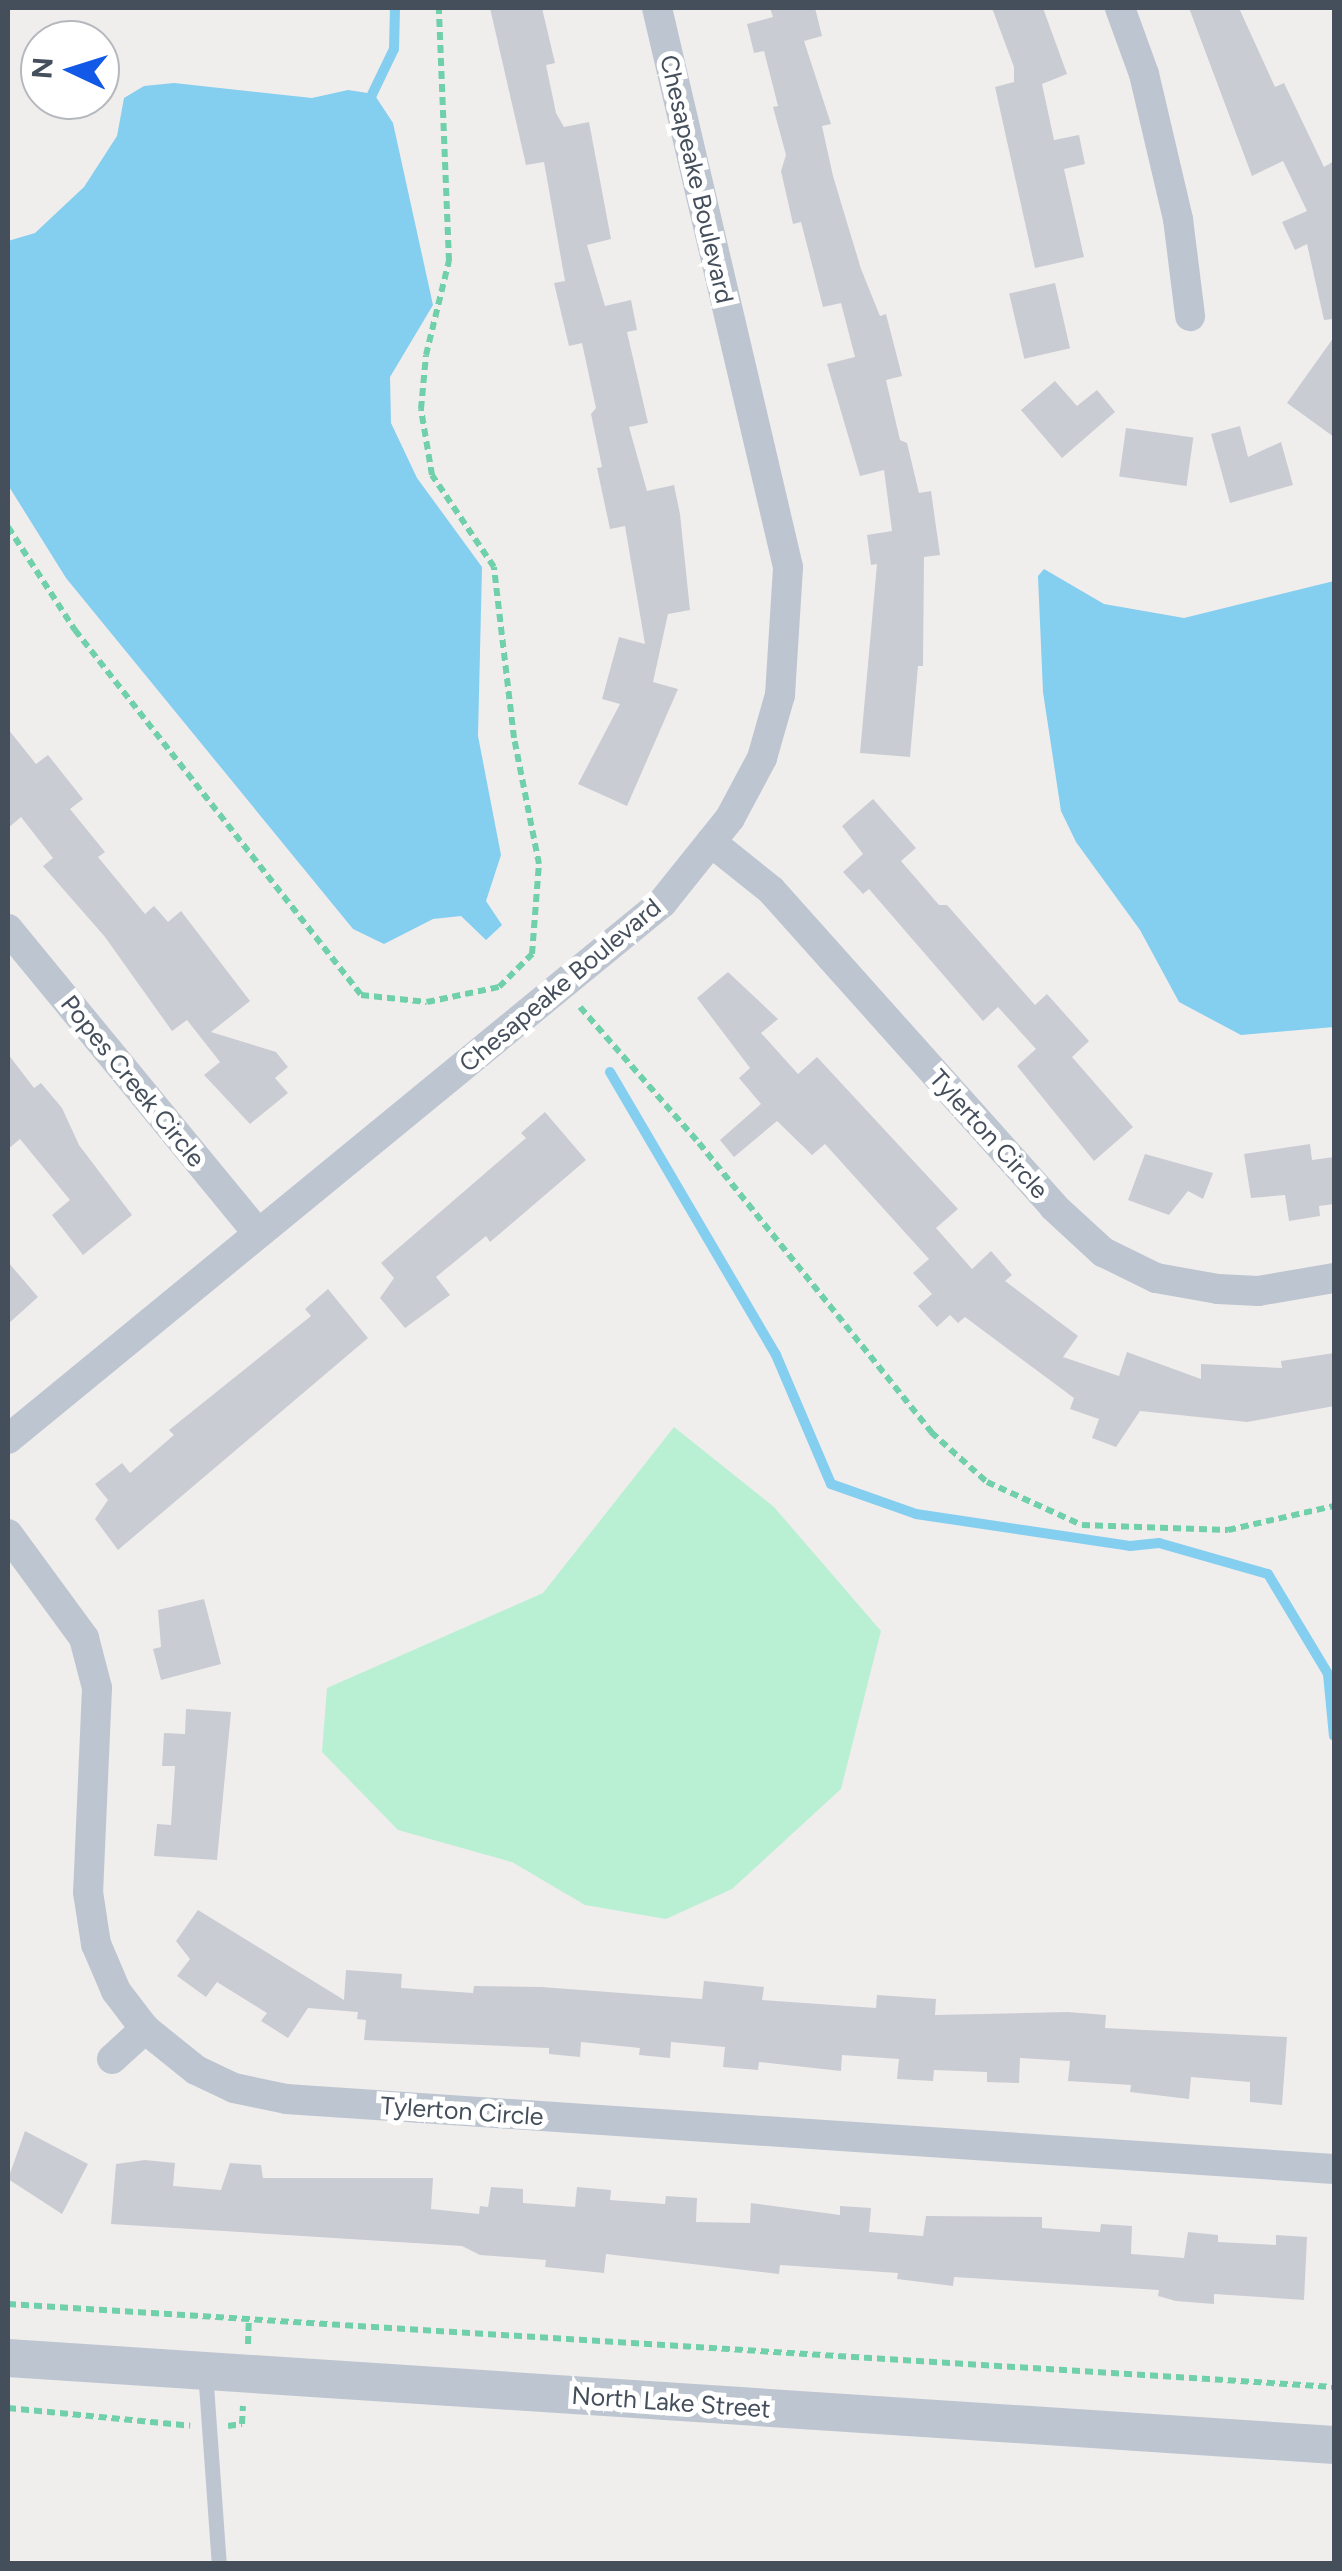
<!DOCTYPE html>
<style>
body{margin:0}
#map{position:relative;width:1342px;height:2571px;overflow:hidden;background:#f0eded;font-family:Figtree,sans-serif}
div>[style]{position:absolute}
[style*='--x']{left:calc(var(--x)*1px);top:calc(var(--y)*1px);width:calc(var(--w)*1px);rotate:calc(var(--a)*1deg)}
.green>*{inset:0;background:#b9f0d4}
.water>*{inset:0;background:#84ceef}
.stream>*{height:10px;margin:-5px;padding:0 5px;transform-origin:5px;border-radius:5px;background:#84ceef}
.building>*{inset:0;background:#caccd3;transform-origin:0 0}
.path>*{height:6px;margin-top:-3px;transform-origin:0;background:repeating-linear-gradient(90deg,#70d0aa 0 8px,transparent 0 13px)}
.service>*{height:15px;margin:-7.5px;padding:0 7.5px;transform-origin:7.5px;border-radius:7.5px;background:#bdc6d0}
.minor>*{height:30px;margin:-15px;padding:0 15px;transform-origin:15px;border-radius:15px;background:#bdc6d0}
.tertiary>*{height:38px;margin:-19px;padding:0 19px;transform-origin:19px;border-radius:19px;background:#bdc6d0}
span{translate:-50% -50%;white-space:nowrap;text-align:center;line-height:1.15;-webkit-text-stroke:10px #fff;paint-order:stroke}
.street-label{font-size:25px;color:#454f5c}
.frame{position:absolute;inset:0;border:10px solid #454f5c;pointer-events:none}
.north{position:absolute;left:20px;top:20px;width:100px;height:100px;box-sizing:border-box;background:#fff;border:2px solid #b5b9be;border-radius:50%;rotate:274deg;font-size:28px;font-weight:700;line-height:40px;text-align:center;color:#454f5c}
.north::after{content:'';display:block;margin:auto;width:35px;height:45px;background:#1159e6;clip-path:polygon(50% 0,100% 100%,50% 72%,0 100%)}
</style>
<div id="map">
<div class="green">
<i style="clip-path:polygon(674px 1427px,774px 1507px,881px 1631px,841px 1789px,732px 1889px,666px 1919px,585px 1905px,512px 1862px,398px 1830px,322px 1752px,327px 1688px,543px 1593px)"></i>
</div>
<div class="water">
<i style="clip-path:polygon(174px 83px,312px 98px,348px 90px,374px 94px,393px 123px,433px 305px,390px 377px,391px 423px,417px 478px,482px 567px,478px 736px,501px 855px,486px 901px,502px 925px,486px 940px,461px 916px,433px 919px,384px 944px,353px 929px,66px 578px,8px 485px,8px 241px,35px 233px,84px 187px,117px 136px,124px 98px,144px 86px)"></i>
<i style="clip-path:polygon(1044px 569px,1104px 604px,1184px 618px,1334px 581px,1334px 1027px,1241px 1035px,1179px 1002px,1140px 930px,1076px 842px,1061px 811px,1043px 692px,1038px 576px)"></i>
</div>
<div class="stream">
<i style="--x:367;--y:105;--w:62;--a:-64.3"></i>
<i style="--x:394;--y:49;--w:41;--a:-88.6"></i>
<i style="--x:610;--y:1072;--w:328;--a:59.6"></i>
<i style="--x:776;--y:1355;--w:140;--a:66.9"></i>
<i style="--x:831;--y:1484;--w:90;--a:19.4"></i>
<i style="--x:916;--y:1514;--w:216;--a:8.5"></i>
<i style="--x:1130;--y:1546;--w:29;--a:-6"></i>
<i style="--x:1159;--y:1543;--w:113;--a:15.9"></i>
<i style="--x:1268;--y:1574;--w:117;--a:59"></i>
<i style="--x:1328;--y:1674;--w:62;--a:84.5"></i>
</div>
<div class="building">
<i style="clip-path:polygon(490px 8px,542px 8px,555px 63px,546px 65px,556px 113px,564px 127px,589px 122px,611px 239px,587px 245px,605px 306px,631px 300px,637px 330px,627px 332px,648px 423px,629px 427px,647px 491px,674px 485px,680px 514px,690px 610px,668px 614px,653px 682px,678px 689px,627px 806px,578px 784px,620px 704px,602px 699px,619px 637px,645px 644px,625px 526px,610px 529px,597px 468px,602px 467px,591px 414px,596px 408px,582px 343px,569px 346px,554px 283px,565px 281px,544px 162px,526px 165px)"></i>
<i style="clip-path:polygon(770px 8px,815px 8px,822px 36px,804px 41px,831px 124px,822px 126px,833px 176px,861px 269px,880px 316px,886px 314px,902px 376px,886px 380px,900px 440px,907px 443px,919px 493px,931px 491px,940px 555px,924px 557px,923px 666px,918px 666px,910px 757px,860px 753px,877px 564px,871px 565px,867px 535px,892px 531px,884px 470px,860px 476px,827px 364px,855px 357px,841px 303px,823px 307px,801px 222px,793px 224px,781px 171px,786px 155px,773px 107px,778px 106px,764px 51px,754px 53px,747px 24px,773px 17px)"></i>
<i style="clip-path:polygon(992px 8px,1043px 8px,1067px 74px,1042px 84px,1054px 140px,1079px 135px,1085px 164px,1064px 169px,1084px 257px,1035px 268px,995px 87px,1014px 82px,1014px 67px)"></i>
<i style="clip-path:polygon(1189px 8px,1239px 8px,1275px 87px,1284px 83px,1324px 167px,1334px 161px,1334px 319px,1324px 320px,1307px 244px,1295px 250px,1282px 222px,1307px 211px,1283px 161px,1252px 176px)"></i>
<i style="left:1055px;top:283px;width:67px;height:47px;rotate:77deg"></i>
<i style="clip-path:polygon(1334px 337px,1334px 437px,1287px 403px)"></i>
<i style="clip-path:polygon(1055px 381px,1077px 406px,1097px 390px,1115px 412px,1062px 458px,1021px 410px)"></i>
<i style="clip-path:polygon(1240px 426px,1248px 457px,1281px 442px,1293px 485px,1230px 503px,1211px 434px)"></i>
<i style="left:1126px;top:428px;width:68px;height:49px;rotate:8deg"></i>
<i style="clip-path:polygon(8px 729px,36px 764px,48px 755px,83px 799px,70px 809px,105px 852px,98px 857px,145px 914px,154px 906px,168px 922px,181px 911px,250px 1001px,211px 1032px,276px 1052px,288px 1067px,275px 1078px,288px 1093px,250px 1124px,204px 1075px,220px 1062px,187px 1020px,172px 1031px,105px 937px,43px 866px,53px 858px,21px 817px,8px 828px)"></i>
<i style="clip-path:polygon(873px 799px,916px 848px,901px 861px,939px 905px,947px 905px,1035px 1005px,1047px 994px,1089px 1041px,1072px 1057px,1133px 1127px,1094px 1161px,1017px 1066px,1036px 1049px,998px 1007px,983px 1021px,869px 889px,863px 894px,843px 872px,863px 854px,842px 826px)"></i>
<i style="clip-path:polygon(728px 972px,778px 1019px,761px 1033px,798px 1074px,817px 1057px,958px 1209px,936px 1228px,972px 1269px,991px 1251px,1012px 1275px,1005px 1281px,1078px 1336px,1063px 1357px,1119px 1376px,1127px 1352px,1201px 1379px,1201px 1364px,1282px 1368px,1281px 1361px,1334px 1353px,1334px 1406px,1247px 1422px,1140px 1411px,1116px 1447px,1092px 1438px,1099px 1419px,1070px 1409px,1074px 1398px,965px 1317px,958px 1323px,950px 1315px,937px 1327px,918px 1306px,932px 1294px,913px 1273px,929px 1259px,825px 1144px,812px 1155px,777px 1121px,734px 1157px,720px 1140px,761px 1104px,739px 1078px,750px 1068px,697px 998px)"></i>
<i style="clip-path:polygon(8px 1054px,34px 1088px,41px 1083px,62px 1108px,79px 1145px,132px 1215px,83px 1255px,52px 1215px,70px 1200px,20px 1139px,8px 1149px)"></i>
<i style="clip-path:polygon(545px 1112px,586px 1160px,490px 1242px,486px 1236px,436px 1277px,450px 1295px,405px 1328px,380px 1298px,394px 1278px,381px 1263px,526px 1138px,521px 1133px)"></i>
<i style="clip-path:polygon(1310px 1144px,1312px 1160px,1334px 1157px,1334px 1204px,1319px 1206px,1320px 1216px,1289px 1221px,1285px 1195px,1251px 1198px,1244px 1154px)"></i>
<i style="clip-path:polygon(1145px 1154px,1213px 1173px,1203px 1199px,1188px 1191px,1169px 1215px,1128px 1200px)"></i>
<i style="clip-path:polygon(8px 1262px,38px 1297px,8px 1324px)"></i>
<i style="clip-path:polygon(328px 1289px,368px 1338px,118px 1550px,95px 1519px,108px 1500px,95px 1484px,122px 1463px,130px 1473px,174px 1435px,169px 1430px,311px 1316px,305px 1309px)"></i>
<i style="clip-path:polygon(204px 1599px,221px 1664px,161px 1680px,153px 1649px,161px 1647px,158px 1610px)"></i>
<i style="clip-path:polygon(186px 1709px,231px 1712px,217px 1860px,154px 1856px,157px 1824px,171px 1825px,175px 1766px,162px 1766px,164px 1733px,185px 1734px)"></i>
<i style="clip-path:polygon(198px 1910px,344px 2000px,346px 1970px,402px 1974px,401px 1988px,473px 1993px,474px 1986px,541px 1987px,702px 1999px,704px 1981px,764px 1987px,762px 2000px,876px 2008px,877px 1995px,936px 1999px,935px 2015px,1068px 2012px,1106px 2015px,1105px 2028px,1287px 2037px,1282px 2105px,1250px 2102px,1250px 2082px,1191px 2077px,1189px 2099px,1130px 2092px,1131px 2085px,1068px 2081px,1070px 2061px,1020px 2058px,1019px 2083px,987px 2082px,987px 2072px,934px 2070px,933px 2081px,897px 2079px,899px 2059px,842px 2055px,841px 2071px,759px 2062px,758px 2070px,723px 2067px,725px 2047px,671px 2042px,670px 2058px,639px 2055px,640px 2048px,581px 2042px,580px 2057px,549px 2054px,549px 2048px,364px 2040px,366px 2020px,357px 2019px,358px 2012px,308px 2008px,288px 2038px,261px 2021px,267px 2013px,217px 1982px,206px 1997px,177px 1976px,190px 1959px,176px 1941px)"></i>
<i style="clip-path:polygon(25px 2131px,88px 2164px,62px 2214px,8px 2179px)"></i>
<i style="clip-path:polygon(145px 2160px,175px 2163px,173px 2186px,221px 2190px,230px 2163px,261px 2165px,263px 2178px,433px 2178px,431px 2209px,479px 2214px,480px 2206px,488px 2207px,491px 2187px,523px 2189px,523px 2203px,575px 2207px,577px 2187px,611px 2190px,610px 2200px,665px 2204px,666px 2196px,697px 2198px,696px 2222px,750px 2223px,751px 2203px,840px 2215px,840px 2206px,871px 2208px,869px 2232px,923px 2236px,926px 2216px,1042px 2217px,1042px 2228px,1100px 2232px,1101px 2224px,1132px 2226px,1131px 2254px,1184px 2258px,1188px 2232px,1218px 2235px,1218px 2242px,1276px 2245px,1276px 2235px,1307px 2237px,1304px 2300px,1214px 2294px,1214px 2304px,1176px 2301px,1158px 2296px,1159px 2290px,954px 2277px,953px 2286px,897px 2279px,898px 2273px,780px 2265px,779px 2274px,606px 2254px,604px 2273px,545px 2267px,546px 2260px,480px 2255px,462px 2246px,111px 2224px,116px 2164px)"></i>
</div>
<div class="path">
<i style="--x:8;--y:527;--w:123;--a:57"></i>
<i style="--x:75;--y:630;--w:464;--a:51.9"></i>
<i style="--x:361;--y:995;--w:66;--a:6.1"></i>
<i style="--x:427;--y:1002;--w:74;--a:-11.8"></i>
<i style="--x:499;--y:987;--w:47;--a:-45"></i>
<i style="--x:532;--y:954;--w:90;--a:-85.6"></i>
<i style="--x:539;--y:864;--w:128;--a:-101.2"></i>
<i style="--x:514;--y:738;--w:172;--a:-96.7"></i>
<i style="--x:494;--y:567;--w:111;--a:-124"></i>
<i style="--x:432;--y:475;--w:67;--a:-99.5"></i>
<i style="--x:421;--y:409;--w:54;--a:-84.7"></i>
<i style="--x:426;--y:355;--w:97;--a:-76.3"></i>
<i style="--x:449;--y:261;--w:253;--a:-92.3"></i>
<i style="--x:580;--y:1007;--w:181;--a:48.8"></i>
<i style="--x:699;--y:1143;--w:371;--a:51.2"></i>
<i style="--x:931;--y:1432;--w:75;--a:41.8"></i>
<i style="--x:987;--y:1482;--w:104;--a:24.4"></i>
<i style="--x:1082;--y:1525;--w:146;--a:2"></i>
<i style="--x:1228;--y:1530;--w:109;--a:-12.8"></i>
<i style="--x:8;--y:2304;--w:1329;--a:3.58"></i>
<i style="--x:248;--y:2344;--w:25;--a:-88"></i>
<i style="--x:8;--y:2408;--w:183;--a:5.6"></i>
<i style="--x:228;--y:2426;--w:14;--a:-8"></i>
<i style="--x:242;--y:2424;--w:18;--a:-87"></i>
</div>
<div class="service">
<i style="--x:205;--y:2371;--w:194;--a:85.9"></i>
</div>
<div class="minor">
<i style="--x:1120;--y:8;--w:70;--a:70"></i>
<i style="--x:1144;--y:74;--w:149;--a:76.8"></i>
<i style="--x:1178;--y:219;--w:98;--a:82.9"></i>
<i style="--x:711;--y:842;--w:77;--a:38.7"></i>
<i style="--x:771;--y:890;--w:425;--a:48.2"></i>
<i style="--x:1054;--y:1207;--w:67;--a:42.6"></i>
<i style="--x:1103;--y:1252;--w:59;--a:26.1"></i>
<i style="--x:1156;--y:1278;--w:63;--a:10.1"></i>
<i style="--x:1218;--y:1289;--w:40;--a:2.9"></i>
<i style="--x:1258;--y:1291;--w:77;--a:-9.7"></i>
<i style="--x:8;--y:929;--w:394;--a:50.6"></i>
<i style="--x:8;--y:1439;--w:846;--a:-39.34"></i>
<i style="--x:662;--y:903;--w:109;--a:-51.3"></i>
<i style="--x:730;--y:818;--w:68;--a:-61.9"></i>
<i style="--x:762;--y:758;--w:66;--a:-74.1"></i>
<i style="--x:780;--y:695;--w:128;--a:-86.4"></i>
<i style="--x:788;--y:567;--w:574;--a:-103.19"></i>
<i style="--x:8;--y:1534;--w:129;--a:53.8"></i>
<i style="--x:84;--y:1638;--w:52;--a:75.4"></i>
<i style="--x:97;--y:1688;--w:204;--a:92.5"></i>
<i style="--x:88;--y:1892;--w:53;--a:81.3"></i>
<i style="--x:96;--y:1944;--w:51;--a:66.9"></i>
<i style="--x:116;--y:1991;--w:48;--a:52.7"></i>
<i style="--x:145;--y:2029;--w:65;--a:38.8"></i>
<i style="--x:196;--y:2070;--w:42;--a:25.3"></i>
<i style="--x:234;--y:2088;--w:53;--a:11.9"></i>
<i style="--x:286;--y:2099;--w:1050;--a:3.82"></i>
<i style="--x:112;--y:2059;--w:45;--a:-42.3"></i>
</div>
<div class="tertiary">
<i style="--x:8;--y:2358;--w:1329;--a:3.75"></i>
</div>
<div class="street-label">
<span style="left:697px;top:179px;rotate:77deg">Chesapeake Boulevard</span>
<span style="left:560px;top:985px;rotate:-40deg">Chesapeake Boulevard</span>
<span style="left:133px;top:1081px;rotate:51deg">Popes Creek Circle</span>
<span style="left:989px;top:1134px;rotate:48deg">Tylerton Circle</span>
<span style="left:462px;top:2111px;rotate:4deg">Tylerton Circle</span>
<span style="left:671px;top:2402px;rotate:4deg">North Lake Street</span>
</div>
<div class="frame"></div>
<div class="north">N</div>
</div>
